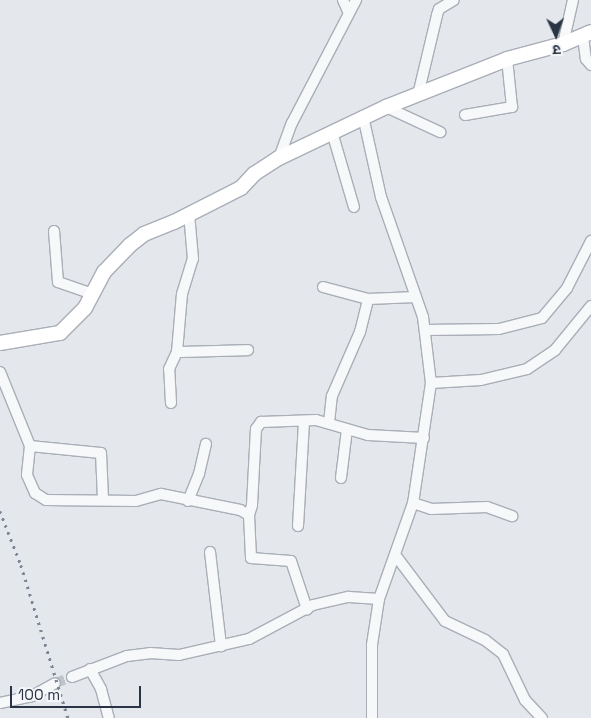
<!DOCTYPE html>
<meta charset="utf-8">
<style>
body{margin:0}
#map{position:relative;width:591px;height:718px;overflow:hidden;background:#e4e7ec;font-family:"Space Grotesk","Noto Sans Devanagari",sans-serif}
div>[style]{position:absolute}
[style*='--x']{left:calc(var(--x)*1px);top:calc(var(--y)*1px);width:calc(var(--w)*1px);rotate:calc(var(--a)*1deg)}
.street-tunnel>*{height:10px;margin-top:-5px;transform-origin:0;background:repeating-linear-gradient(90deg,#bfc3cb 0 10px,transparent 0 15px)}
.roads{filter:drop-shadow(1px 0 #a9aeb7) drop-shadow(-1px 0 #a9aeb7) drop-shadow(0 1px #a9aeb7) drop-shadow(0 -1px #a9aeb7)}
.street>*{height:10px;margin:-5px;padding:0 5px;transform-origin:5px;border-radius:5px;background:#f7f8fa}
.secondary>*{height:14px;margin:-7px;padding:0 7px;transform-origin:7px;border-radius:7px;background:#fff}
.rail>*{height:2.5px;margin-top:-1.25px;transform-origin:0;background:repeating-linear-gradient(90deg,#7d8696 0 2.5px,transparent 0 7.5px)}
span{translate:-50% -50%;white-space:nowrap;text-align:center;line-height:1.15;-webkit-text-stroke:4px #f4f6f9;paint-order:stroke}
.north{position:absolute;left:531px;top:10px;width:50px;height:50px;-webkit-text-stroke:4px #f4f6f9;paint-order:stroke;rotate:177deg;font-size:14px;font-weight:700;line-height:20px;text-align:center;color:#2b3445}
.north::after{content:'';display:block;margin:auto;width:18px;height:22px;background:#2b3445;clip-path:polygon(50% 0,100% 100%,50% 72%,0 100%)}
.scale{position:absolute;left:10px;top:686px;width:131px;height:22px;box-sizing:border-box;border:2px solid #2b3445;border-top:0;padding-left:6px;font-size:15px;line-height:18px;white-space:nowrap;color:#2b3445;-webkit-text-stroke:4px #f4f6f9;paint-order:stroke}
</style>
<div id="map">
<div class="street-tunnel">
<i style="--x:55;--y:683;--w:18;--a:-19"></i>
</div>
<div class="roads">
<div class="street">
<i style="--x:343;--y:0;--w:12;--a:66"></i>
<i style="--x:583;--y:36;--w:23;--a:83"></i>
<i style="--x:586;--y:59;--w:8;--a:50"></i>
<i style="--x:563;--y:44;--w:45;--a:-77.2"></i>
<i style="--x:418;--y:95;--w:82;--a:-76.6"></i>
<i style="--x:437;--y:15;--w:6;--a:-72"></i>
<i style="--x:439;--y:9;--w:17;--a:-31"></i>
<i style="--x:386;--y:107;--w:60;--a:24.8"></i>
<i style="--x:465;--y:115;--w:48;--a:-9.7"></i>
<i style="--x:512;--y:107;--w:48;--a:-95.9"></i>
<i style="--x:363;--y:116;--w:83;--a:77.5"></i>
<i style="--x:381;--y:197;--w:127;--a:70.7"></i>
<i style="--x:423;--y:317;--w:66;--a:83.1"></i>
<i style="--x:431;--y:383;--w:121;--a:98.5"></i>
<i style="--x:413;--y:503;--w:102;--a:109.5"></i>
<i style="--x:379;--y:599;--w:47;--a:98.7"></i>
<i style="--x:372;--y:645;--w:73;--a:90"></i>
<i style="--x:332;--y:132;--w:78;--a:73.7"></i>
<i style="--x:279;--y:158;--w:37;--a:-70"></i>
<i style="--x:292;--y:123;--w:139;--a:-62.5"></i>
<i style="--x:54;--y:231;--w:51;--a:85.5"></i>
<i style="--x:58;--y:282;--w:36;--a:19"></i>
<i style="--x:323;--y:287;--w:47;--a:14.9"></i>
<i style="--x:368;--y:299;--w:48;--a:-2.4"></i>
<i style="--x:425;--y:330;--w:74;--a:-0.8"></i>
<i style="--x:499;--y:329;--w:44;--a:-14.3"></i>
<i style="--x:542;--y:318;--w:39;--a:-50"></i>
<i style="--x:567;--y:288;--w:53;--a:-62.9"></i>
<i style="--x:177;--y:352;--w:71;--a:-1.6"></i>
<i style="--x:0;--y:372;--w:80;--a:67.9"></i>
<i style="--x:30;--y:446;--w:71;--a:5.6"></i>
<i style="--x:101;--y:453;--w:46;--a:87.5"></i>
<i style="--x:431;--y:383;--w:50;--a:-3.4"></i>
<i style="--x:481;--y:380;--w:47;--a:-13.4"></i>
<i style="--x:527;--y:369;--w:34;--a:-34"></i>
<i style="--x:555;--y:350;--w:57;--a:-50.7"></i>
<i style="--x:171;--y:403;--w:34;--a:-93"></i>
<i style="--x:169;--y:369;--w:19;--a:-65"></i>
<i style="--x:177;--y:352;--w:58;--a:-85.1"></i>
<i style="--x:182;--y:294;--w:37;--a:-73"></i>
<i style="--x:193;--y:259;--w:46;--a:-95"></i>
<i style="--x:329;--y:423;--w:27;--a:-84"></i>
<i style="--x:332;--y:396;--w:70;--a:-66.4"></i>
<i style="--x:360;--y:332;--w:34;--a:-76"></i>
<i style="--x:30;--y:446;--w:29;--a:96"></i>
<i style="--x:27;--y:475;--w:20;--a:66"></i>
<i style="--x:35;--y:493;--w:13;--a:32"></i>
<i style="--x:46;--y:500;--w:90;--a:0.6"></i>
<i style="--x:136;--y:501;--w:26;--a:-16"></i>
<i style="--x:161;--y:494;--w:81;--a:11.4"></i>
<i style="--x:240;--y:510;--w:10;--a:29"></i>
<i style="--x:249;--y:515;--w:43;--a:87.3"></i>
<i style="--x:251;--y:558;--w:40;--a:4.3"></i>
<i style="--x:291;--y:561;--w:51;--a:71.6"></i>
<i style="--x:341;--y:478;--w:49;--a:-83"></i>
<i style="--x:188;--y:501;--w:29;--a:-68"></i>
<i style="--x:199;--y:474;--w:31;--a:-77"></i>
<i style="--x:413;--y:503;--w:19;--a:18"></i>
<i style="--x:431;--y:509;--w:56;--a:-2"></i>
<i style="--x:487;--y:507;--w:27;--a:20"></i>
<i style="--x:249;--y:515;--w:10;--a:-73"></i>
<i style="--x:252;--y:505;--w:76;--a:-87"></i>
<i style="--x:256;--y:429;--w:9;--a:-54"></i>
<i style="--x:261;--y:422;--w:55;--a:-2.1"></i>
<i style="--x:316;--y:420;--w:54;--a:16.1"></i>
<i style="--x:368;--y:435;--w:56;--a:3.1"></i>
<i style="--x:298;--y:526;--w:105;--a:-86.7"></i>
<i style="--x:210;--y:552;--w:95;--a:83.3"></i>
<i style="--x:396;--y:556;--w:81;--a:53"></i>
<i style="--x:445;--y:621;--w:44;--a:25.4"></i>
<i style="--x:485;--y:640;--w:23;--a:38"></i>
<i style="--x:503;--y:654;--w:51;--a:64.4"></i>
<i style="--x:525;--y:700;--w:25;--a:47"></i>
<i style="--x:90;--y:669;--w:23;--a:61"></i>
<i style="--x:101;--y:689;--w:30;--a:75"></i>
<i style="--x:72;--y:677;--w:59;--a:-20.9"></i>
<i style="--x:127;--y:656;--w:23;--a:-7"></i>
<i style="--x:150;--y:653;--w:29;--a:4"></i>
<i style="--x:179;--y:655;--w:72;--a:-12.9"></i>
<i style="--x:249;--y:639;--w:72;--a:-28"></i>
<i style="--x:313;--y:605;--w:37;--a:-13"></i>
<i style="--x:349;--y:597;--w:30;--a:4"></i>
<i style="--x:0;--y:703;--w:33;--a:-12"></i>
<i style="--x:32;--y:696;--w:26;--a:-29"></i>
</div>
<div class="secondary">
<i style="--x:0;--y:343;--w:61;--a:-9.5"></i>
<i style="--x:60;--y:333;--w:35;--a:-45"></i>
<i style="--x:85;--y:308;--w:41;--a:-62.2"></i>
<i style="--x:104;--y:272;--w:37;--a:-46"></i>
<i style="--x:130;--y:245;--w:18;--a:-38"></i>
<i style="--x:144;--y:234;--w:32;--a:-22"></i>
<i style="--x:174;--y:222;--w:75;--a:-26.9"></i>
<i style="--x:241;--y:188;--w:19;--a:-47"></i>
<i style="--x:254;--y:174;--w:30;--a:-33"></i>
<i style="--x:279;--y:158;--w:119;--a:-25.5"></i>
<i style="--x:386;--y:107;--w:130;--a:-21.6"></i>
<i style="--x:507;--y:59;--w:58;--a:-15"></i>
<i style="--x:563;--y:44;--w:30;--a:-23"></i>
</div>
</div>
<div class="rail">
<i style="--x:0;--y:511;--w:58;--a:68.7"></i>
<i style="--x:21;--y:565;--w:160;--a:72.9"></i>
</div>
<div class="north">उ</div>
<div class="scale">100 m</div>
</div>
